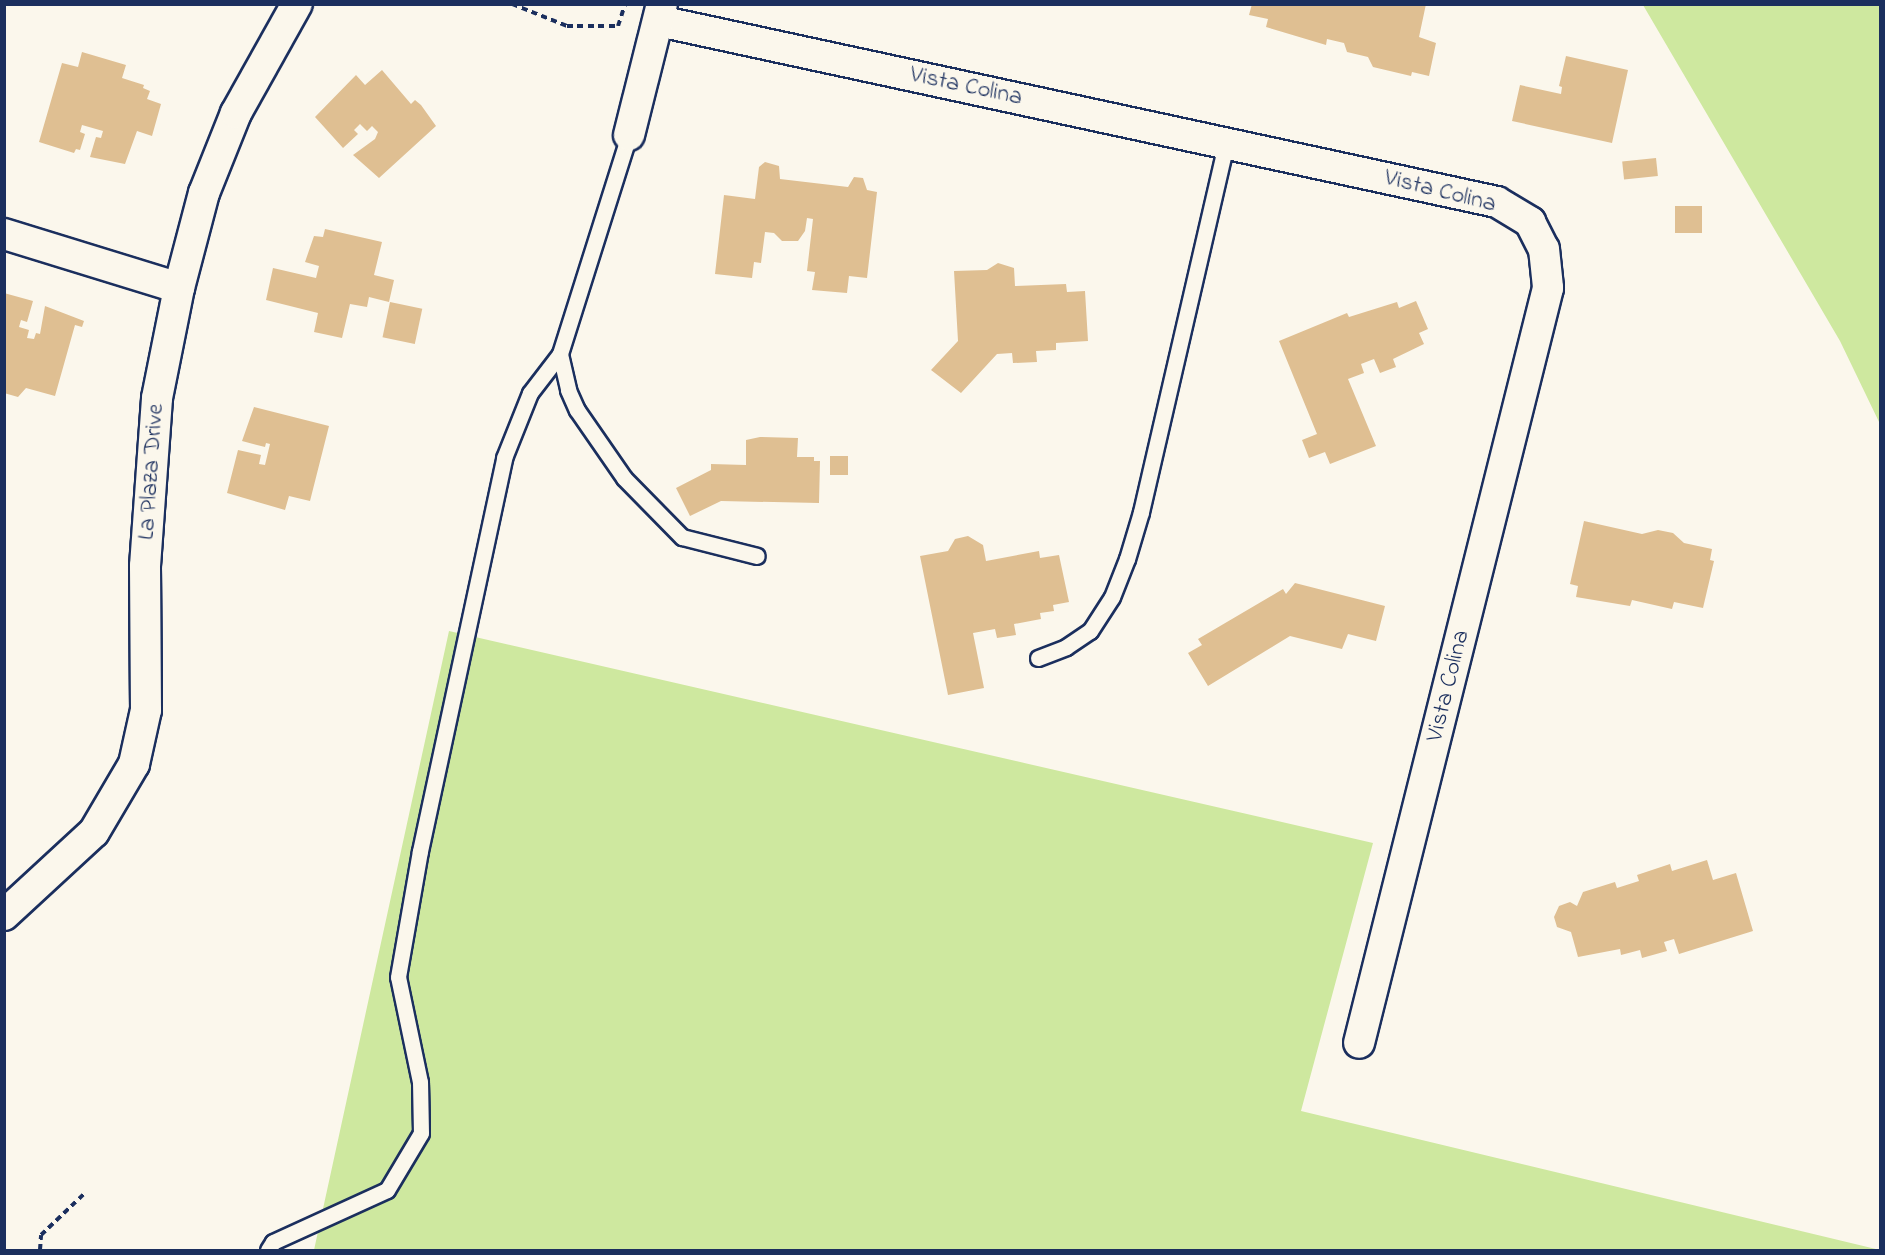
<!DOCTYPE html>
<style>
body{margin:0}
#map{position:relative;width:1885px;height:1255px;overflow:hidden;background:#fbf7ec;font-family:"Indie Flower",sans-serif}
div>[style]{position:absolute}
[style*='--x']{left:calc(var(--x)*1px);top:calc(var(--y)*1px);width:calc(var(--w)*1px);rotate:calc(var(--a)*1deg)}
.green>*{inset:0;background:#cee89f}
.building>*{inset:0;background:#dfbf92;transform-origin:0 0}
.path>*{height:4px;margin-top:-2px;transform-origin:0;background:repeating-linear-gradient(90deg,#1b2f5e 0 6px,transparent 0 10.5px)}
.roads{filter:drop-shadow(2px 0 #1b2f5e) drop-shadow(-2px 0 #1b2f5e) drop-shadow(0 2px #1b2f5e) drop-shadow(0 -2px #1b2f5e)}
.service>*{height:15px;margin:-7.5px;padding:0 7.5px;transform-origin:7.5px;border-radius:7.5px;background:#fbf7ec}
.minor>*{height:30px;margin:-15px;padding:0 15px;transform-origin:15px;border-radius:15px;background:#fbf7ec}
span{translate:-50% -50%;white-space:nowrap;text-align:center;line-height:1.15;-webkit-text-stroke:4.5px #fbf7ec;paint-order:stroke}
.street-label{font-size:24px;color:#1b2f5e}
.frame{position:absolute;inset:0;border:6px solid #1b2f5e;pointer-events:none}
</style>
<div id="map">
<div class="green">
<i style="clip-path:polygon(1643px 5px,1880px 5px,1880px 424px,1840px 341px)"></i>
<i style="clip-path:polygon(449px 631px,1373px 843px,1301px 1111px,1880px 1250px,314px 1250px)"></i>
</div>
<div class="building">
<i style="clip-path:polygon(1252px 4px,1426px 4px,1419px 37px,1436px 43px,1429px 76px,1412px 72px,1411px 76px,1373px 67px,1368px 57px,1347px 52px,1344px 43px,1327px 39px,1326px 45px,1266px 27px,1268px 19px,1249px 15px)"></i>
<i style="clip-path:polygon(82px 52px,126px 65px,122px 78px,144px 85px,143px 88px,150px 91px,147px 99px,161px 104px,152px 136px,137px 131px,125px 164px,90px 157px,96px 137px,101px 138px,103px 131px,82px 125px,80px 132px,85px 134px,80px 150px,76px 149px,74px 153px,39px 142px,62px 63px,78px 67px)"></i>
<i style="clip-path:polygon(1566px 56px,1628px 70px,1612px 143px,1512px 121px,1520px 85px,1561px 94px,1562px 87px,1559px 86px)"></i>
<i style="clip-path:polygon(382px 70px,411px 104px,415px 100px,421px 105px,436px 126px,379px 178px,353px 155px,375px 139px,378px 132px,372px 126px,367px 131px,360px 124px,354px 130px,358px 134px,343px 148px,315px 117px,356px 75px,365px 85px)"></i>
<i style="left:1656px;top:158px;width:18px;height:34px;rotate:84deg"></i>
<i style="clip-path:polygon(765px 162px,779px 166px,780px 179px,848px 187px,854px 177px,863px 178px,867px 190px,877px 192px,867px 278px,849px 276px,847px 293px,812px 290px,815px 272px,807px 271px,813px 219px,807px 218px,805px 231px,798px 241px,782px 241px,774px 233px,765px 232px,761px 263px,754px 262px,752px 278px,715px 274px,724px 195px,755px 199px,759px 167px)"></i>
<i style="left:1702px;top:206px;width:27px;height:27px;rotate:90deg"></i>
<i style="clip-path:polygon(325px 229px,382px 242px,374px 275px,394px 280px,389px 302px,369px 297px,367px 307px,350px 304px,342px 338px,314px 332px,318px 313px,266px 300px,273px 268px,316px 278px,319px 266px,305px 262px,314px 236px,323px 237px)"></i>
<i style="clip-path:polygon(998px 263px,1014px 268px,1015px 286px,1066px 284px,1067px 292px,1085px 291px,1088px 341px,1056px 343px,1056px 350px,1036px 351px,1037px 362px,1013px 363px,1012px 353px,997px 354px,961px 393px,931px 370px,958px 341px,954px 271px,987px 270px)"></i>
<i style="clip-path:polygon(4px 293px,33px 301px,27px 322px,21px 320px,19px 327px,29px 330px,27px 338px,34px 339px,36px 333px,40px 334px,45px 306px,84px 321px,82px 327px,75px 325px,55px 396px,26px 388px,18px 397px,4px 393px)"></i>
<i style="clip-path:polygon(1416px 301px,1428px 329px,1419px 333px,1424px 344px,1393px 359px,1396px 367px,1380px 373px,1374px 359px,1361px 364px,1364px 373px,1348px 379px,1376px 446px,1330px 464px,1325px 452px,1309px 458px,1302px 440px,1317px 434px,1279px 341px,1347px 313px,1349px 317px,1397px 302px,1399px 308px)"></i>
<i style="left:390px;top:302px;width:33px;height:36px;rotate:12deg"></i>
<i style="clip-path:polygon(254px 407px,329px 426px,310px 501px,289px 496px,285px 510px,227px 493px,238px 450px,261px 455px,259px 464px,265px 465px,270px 444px,266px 443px,265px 447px,242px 441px)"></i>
<i style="clip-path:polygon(760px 437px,798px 438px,797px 457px,814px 457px,814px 461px,820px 461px,819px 503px,721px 501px,690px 516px,676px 488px,711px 470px,711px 464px,746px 465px,746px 440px)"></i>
<i style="left:830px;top:456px;width:18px;height:19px"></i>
<i style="clip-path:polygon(1584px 521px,1642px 534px,1658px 530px,1673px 533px,1684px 543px,1712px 549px,1710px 560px,1714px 561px,1703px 608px,1674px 602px,1672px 609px,1632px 600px,1630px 606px,1576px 597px,1578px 586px,1570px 584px)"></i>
<i style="clip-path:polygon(968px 536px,983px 545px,986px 561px,1039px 551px,1040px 558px,1059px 555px,1069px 602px,1053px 605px,1054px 611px,1040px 613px,1041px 619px,1014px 624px,1016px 635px,997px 638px,995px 629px,973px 633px,984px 688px,948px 695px,920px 556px,948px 551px,955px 539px)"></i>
<i style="clip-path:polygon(1295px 583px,1385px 606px,1376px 641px,1348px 634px,1342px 649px,1290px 636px,1208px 686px,1188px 653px,1202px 645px,1198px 639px,1283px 589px,1286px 594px)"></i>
<i style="clip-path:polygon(1707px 860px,1713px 880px,1736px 873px,1753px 931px,1679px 954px,1674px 939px,1664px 942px,1667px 951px,1642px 958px,1640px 950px,1621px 955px,1620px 949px,1578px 957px,1571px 932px,1557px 927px,1554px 917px,1559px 906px,1570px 902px,1577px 906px,1583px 892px,1615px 882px,1617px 888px,1639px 881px,1637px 875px,1670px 864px,1672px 871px)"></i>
</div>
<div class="path">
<i style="--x:512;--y:4;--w:59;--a:21.8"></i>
<i style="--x:567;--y:26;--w:51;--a:0"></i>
<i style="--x:618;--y:26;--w:23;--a:-72"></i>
<i style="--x:40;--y:1250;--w:15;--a:-86"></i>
<i style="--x:41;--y:1235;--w:62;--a:-43.7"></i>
</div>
<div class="roads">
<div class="service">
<i style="--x:629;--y:135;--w:230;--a:107.5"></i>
<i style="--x:560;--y:354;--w:37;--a:77"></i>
<i style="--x:568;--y:390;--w:22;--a:66"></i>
<i style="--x:577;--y:410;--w:83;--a:55.3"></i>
<i style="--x:624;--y:478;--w:83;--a:45.5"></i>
<i style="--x:682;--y:537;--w:77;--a:14.2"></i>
<i style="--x:1038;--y:658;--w:30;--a:-21"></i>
<i style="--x:1066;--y:647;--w:29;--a:-34"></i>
<i style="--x:1090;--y:631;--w:40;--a:-57.1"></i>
<i style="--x:1112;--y:597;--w:41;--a:-68.5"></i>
<i style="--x:1127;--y:559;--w:49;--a:-73.4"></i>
<i style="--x:1141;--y:512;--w:378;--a:-77"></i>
<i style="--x:268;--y:1250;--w:9;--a:-58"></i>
<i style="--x:273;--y:1242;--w:125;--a:-24.5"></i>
<i style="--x:387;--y:1190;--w:66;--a:-59.2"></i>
<i style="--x:421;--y:1133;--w:51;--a:-91.1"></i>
<i style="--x:420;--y:1082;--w:107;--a:-101.8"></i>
<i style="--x:398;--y:977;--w:128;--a:-80.1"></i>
<i style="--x:420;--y:851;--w:402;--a:-77.9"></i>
<i style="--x:504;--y:458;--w:70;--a:-68.2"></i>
<i style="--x:530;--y:393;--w:49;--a:-52.4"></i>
</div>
<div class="minor">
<i style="--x:659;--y:21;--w:857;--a:12.19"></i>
<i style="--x:1497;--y:202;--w:39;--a:31"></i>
<i style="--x:1530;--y:222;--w:30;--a:63"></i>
<i style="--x:1544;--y:249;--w:39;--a:84"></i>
<i style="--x:1548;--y:288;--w:778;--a:104.05"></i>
<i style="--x:629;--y:135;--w:135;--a:-75.9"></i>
<i style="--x:4;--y:234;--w:183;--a:17.1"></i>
<i style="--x:4;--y:915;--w:122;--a:-42.7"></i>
<i style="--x:94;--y:832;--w:79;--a:-59.5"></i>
<i style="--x:134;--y:764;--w:55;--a:-77.5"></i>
<i style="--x:146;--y:710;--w:144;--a:-90.4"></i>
<i style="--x:145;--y:566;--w:168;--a:-85.9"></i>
<i style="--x:157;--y:398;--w:112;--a:-78.7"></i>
<i style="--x:179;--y:288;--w:98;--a:-75.3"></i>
<i style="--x:204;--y:193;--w:86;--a:-68.2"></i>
<i style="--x:236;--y:113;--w:125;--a:-60.8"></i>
</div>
</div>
<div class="street-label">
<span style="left:966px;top:87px;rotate:12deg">Vista Colina</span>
<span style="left:1440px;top:192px;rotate:14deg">Vista Colina</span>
<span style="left:152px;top:472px;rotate:-86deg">La Plaza Drive</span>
<span style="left:1449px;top:686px;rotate:-76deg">Vista Colina</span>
</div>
<div class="frame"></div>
</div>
